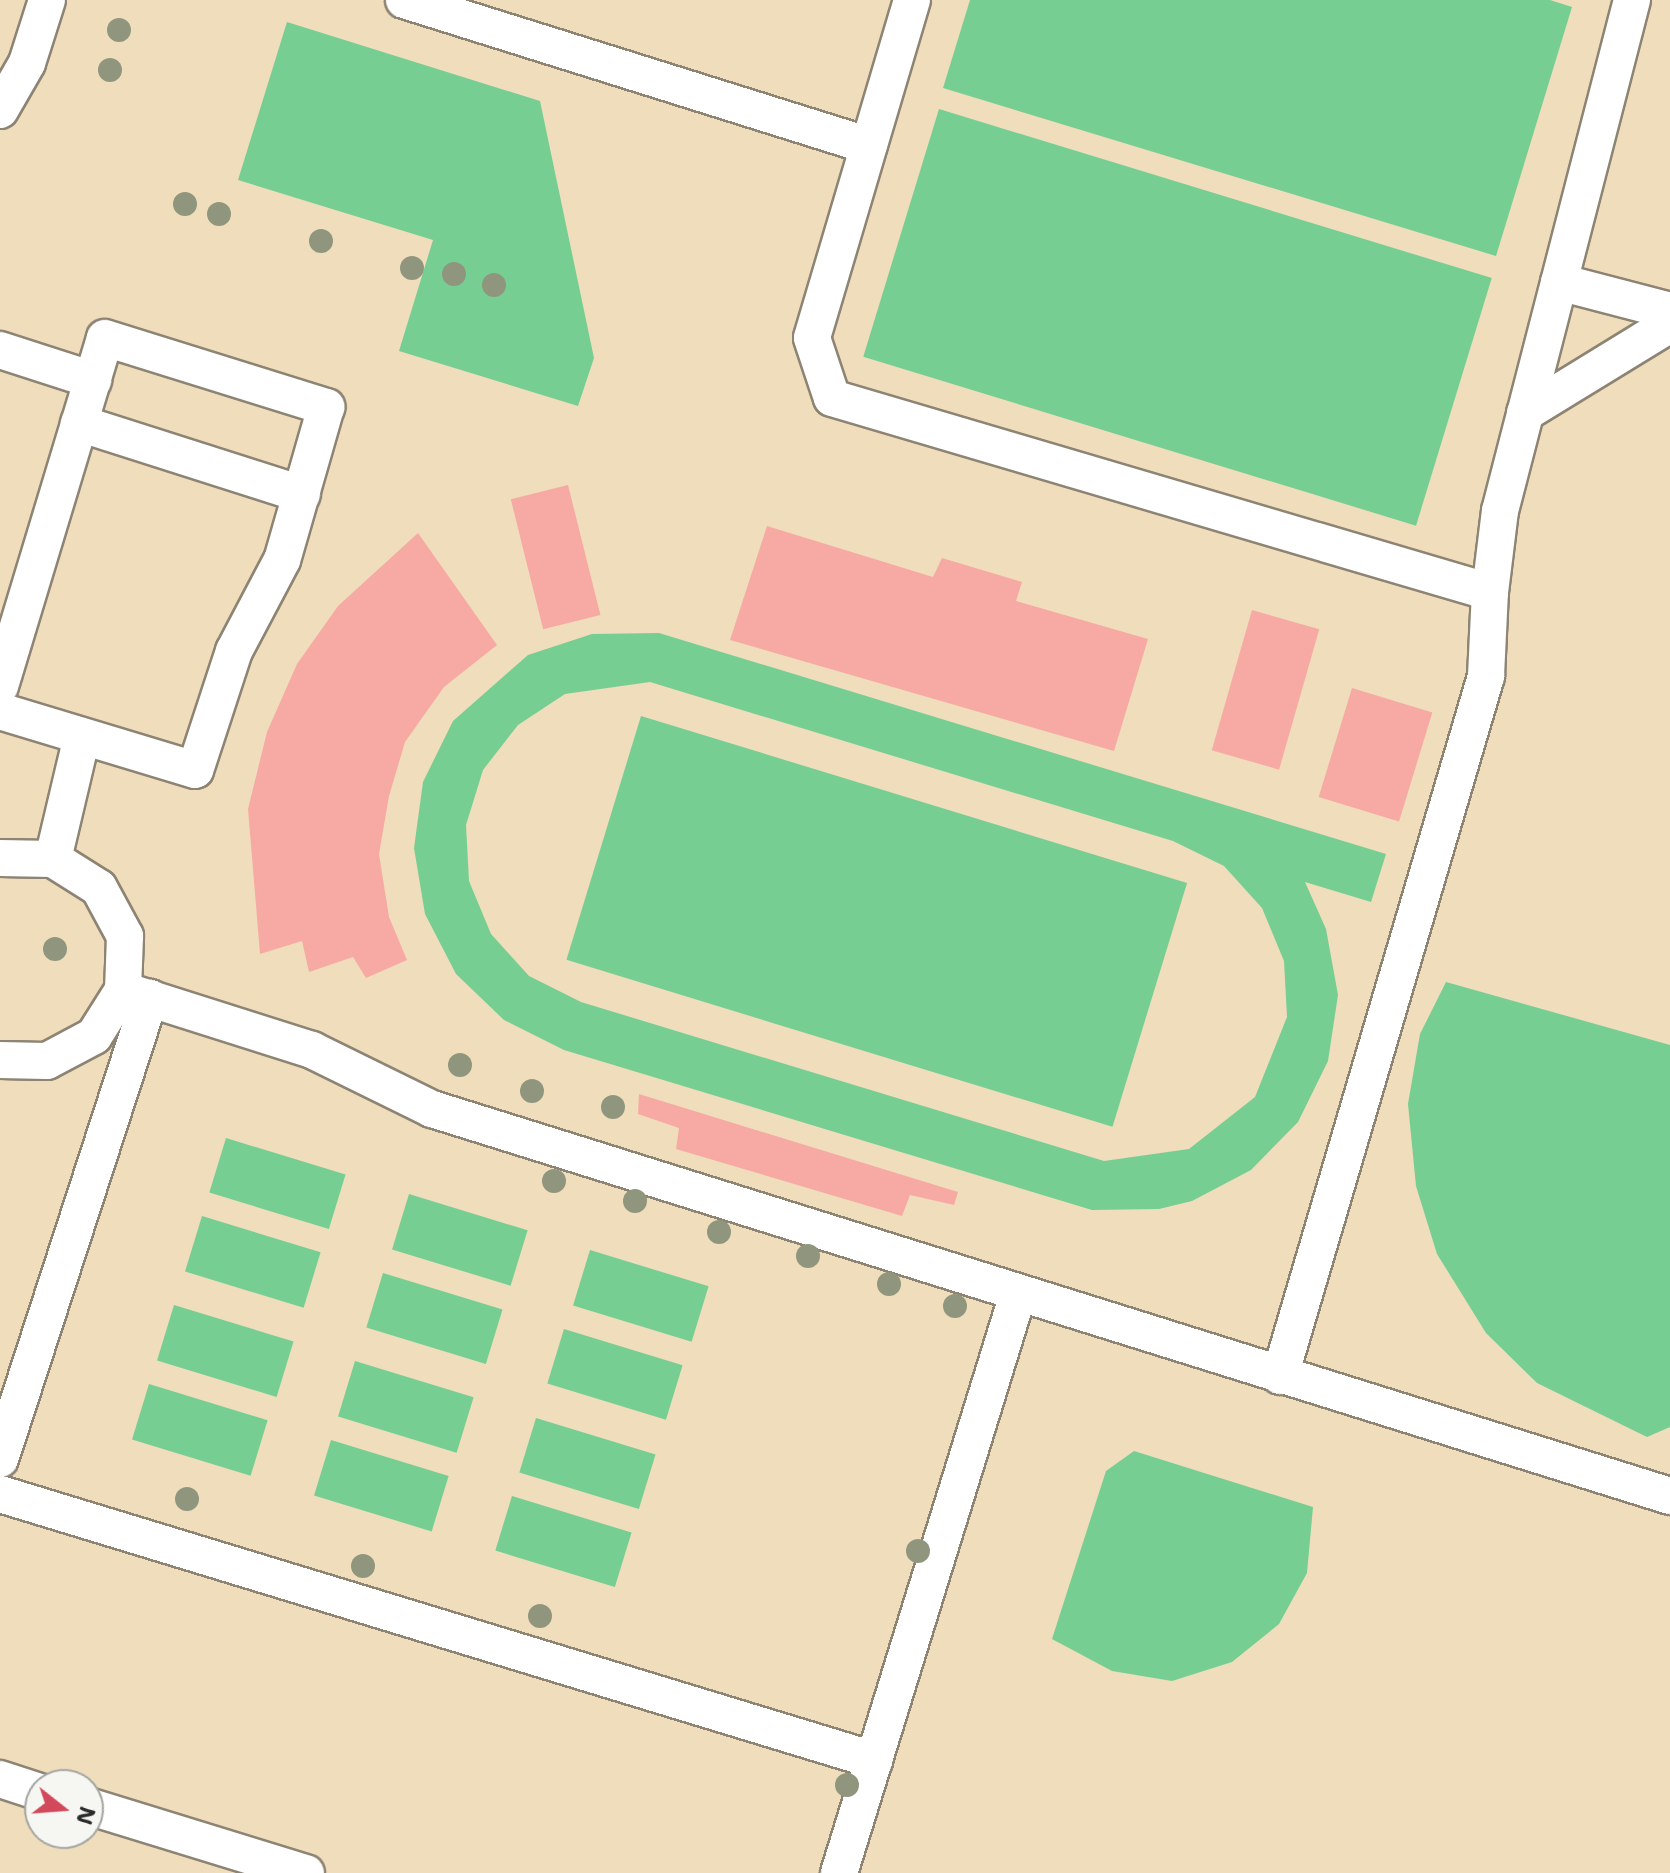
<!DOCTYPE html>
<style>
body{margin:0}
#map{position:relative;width:1670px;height:1873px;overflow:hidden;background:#efddbc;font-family:"Shantell Sans",sans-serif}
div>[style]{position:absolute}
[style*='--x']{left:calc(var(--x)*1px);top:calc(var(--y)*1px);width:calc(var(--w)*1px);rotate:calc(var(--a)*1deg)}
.green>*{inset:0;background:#76ce93;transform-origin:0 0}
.building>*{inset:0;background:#f7aaa4;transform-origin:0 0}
.roads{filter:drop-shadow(2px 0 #8d8474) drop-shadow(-2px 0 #8d8474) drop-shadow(0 2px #8d8474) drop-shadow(0 -2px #8d8474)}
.minor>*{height:36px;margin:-18px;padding:0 18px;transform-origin:18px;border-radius:18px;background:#fff}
.trees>*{width:24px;height:24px;margin:-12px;border-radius:50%;background:#90967d}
span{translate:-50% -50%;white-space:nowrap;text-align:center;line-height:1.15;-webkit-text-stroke:6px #f6f6f2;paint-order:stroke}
.north{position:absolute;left:24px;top:1769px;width:80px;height:80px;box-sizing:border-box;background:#f6f6f2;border:2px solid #a5a5a2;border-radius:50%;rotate:107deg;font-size:22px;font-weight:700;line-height:32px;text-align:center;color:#2b2b2b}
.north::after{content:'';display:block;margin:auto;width:28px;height:36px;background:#d1495b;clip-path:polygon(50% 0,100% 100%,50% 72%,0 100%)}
</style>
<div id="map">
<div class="green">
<i style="clip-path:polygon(970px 0,1550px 0,1572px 7px,1496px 256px,943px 88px)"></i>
<i style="clip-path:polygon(287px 22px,540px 101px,594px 358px,578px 406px,399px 351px,433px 240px,238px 180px)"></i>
<i style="left:939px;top:109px;width:578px;height:259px;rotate:17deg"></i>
<i style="clip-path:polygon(evenodd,659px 633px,1386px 854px,1371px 902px,1305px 882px,1326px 929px,1338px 995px,1328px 1061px,1298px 1122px,1251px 1170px,1192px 1201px,1159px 1209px,1092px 1210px,564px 1050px,504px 1020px,456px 974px,425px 914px,414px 848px,423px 782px,453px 721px,528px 655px,592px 634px,659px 633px,650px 682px,1173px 841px,1224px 866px,1262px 908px,1284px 961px,1287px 1017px,1255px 1097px,1189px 1149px,1104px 1161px,581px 1002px,529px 976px,491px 934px,469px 881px,466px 825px,483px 770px,518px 725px,565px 694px,650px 682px)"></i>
<i style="left:641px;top:716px;width:571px;height:255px;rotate:17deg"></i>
<i style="clip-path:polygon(1446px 982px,1670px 1045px,1670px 1427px,1647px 1437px,1537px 1383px,1486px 1333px,1437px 1254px,1416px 1186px,1408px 1104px,1420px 1034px)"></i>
<i style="left:226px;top:1138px;width:125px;height:57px;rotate:17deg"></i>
<i style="left:409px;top:1194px;width:124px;height:58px;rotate:17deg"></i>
<i style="left:202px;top:1216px;width:124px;height:58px;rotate:17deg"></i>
<i style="left:590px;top:1250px;width:124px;height:58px;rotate:17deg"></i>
<i style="left:383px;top:1273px;width:125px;height:57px;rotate:17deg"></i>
<i style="left:174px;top:1305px;width:125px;height:58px;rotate:17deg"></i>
<i style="left:564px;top:1329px;width:124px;height:57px;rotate:17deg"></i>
<i style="left:355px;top:1361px;width:124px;height:58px;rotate:17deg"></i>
<i style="left:149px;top:1384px;width:124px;height:58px;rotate:17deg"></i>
<i style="left:536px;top:1418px;width:125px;height:57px;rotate:17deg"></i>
<i style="left:331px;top:1440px;width:123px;height:58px;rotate:17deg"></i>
<i style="clip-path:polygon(1134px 1451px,1313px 1507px,1307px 1573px,1279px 1624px,1232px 1662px,1172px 1681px,1112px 1671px,1052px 1639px,1106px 1471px)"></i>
<i style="left:512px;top:1496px;width:125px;height:57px;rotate:17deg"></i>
</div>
<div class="building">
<i style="left:568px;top:485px;width:134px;height:59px;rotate:76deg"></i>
<i style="clip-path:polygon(767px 526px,933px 577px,942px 558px,1022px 582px,1016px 601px,1148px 639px,1114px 751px,730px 640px)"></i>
<i style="clip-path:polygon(418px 533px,497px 645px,444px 687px,405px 742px,389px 796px,379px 854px,389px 917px,407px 960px,366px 978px,353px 957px,309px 972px,302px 941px,260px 954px,248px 809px,267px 732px,297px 664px,338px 606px)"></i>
<i style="left:1252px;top:610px;width:70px;height:146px;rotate:16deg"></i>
<i style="left:1352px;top:688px;width:84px;height:114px;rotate:17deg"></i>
<i style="clip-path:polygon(639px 1094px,958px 1192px,954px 1205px,910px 1195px,902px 1216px,676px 1149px,679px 1128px,638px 1114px)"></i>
</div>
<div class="roads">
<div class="minor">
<i style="--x:404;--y:0;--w:487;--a:17.4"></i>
<i style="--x:912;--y:0;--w:352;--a:106.5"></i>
<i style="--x:812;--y:338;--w:63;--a:71.6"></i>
<i style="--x:832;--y:398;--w:686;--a:16.43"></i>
<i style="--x:1490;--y:592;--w:82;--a:-83"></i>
<i style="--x:1500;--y:511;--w:528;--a:-75.52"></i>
<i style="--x:0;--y:110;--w:54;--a:-60.1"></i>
<i style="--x:27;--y:63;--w:66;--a:-72.4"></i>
<i style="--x:1559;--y:282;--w:115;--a:14.6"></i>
<i style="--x:0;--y:350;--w:98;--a:17.9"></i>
<i style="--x:1525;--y:413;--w:170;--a:-31.5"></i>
<i style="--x:79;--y:423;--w:234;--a:17.7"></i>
<i style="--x:0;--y:686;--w:363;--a:-73.2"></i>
<i style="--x:105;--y:338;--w:232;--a:17.3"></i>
<i style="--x:326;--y:407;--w:159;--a:106"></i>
<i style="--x:282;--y:560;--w:103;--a:117.8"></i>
<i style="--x:234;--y:651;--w:125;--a:108.1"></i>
<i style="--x:195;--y:770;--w:204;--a:-163.2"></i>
<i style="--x:0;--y:858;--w:53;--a:1.1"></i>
<i style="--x:53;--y:859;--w:54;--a:32.2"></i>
<i style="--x:99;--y:888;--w:55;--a:61.6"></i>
<i style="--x:125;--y:936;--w:54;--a:92.1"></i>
<i style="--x:123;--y:990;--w:54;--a:122.2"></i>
<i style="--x:94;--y:1036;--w:53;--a:152"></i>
<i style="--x:47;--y:1061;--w:47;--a:-178.8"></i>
<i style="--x:53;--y:859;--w:126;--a:-76.7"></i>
<i style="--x:123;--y:990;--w:198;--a:17.6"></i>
<i style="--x:312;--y:1050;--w:134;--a:26.2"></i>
<i style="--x:432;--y:1109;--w:1297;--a:17.36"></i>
<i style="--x:1280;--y:1376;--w:730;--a:-73.6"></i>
<i style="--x:1486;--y:676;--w:84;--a:-87.3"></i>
<i style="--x:0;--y:1459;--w:485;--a:-72"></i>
<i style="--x:0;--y:1494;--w:914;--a:16.93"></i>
<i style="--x:0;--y:1779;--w:42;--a:18"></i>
<i style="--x:88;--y:1806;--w:228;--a:17.1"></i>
<i style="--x:839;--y:1873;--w:606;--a:-72.82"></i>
</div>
</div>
<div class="trees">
<i style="left:119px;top:30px"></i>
<i style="left:110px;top:70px"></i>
<i style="left:185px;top:204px"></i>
<i style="left:219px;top:214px"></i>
<i style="left:321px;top:241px"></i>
<i style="left:412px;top:268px"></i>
<i style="left:454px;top:274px"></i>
<i style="left:494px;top:285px"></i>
<i style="left:55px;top:949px"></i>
<i style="left:460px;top:1065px"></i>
<i style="left:532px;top:1091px"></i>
<i style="left:613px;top:1107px"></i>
<i style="left:554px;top:1181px"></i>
<i style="left:635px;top:1201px"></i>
<i style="left:719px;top:1232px"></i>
<i style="left:808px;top:1256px"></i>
<i style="left:889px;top:1284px"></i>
<i style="left:955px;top:1306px"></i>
<i style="left:187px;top:1499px"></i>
<i style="left:918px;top:1551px"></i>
<i style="left:363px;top:1566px"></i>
<i style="left:540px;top:1616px"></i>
<i style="left:847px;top:1785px"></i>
</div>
<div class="north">N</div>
</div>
